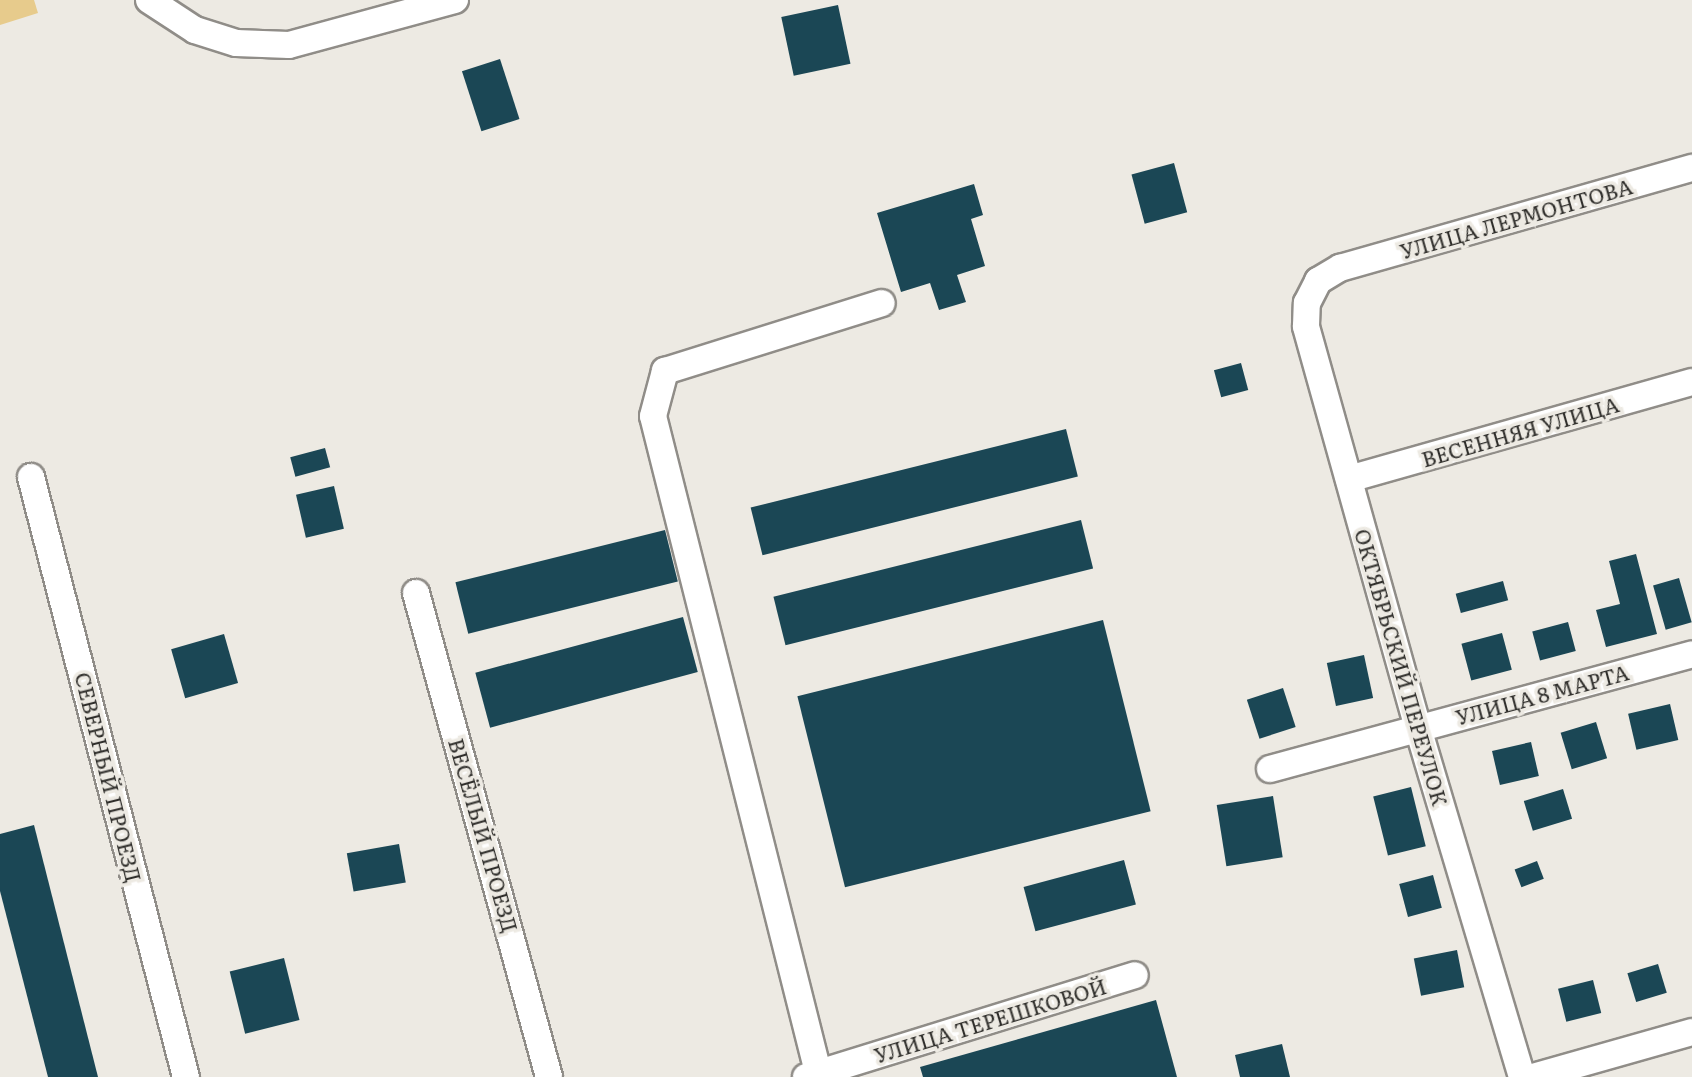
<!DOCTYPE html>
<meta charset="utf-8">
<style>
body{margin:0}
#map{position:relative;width:1692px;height:1077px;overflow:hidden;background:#edeae3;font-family:Literata,serif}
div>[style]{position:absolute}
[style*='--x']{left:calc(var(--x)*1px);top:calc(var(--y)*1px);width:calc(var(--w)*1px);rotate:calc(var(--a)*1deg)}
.green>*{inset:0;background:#e7cb8c}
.building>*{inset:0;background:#1b4755;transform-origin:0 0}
.roads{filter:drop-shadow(2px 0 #908d88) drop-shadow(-2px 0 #908d88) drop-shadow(0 2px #908d88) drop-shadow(0 -2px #908d88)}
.minor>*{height:26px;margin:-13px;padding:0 13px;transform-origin:13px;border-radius:13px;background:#fff}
span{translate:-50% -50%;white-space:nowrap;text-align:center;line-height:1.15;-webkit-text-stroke:7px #edeae3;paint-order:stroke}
.street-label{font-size:21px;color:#2f2e2b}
</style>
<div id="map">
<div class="green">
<i style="clip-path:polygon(0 0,34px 0,38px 13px,0 25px)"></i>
</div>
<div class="building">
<i style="left:838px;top:5px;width:60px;height:58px;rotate:78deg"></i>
<i style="left:500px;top:59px;width:63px;height:40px;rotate:72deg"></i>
<i style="left:1174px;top:163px;width:51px;height:44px;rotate:75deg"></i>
<i style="clip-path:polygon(974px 184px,983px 215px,971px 219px,985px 266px,957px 275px,966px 302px,939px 310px,930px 283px,901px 292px,877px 213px)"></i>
<i style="left:1241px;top:363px;width:28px;height:28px;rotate:75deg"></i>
<i style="left:1066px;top:429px;width:49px;height:325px;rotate:76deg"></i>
<i style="left:325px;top:448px;width:20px;height:36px;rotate:75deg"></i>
<i style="left:334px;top:486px;width:44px;height:39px;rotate:77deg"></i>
<i style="left:1081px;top:520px;width:50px;height:317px;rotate:76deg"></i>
<i style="left:665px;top:530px;width:53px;height:216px;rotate:76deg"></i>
<i style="clip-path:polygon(1636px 554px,1657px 634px,1606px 647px,1596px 610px,1620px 604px,1609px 561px)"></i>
<i style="left:1679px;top:578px;width:46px;height:27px;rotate:74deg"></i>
<i style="left:1503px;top:581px;width:20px;height:49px;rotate:75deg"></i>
<i style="left:683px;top:617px;width:57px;height:215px;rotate:75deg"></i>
<i style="left:1103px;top:620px;width:197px;height:315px;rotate:76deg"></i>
<i style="left:1568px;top:622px;width:30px;height:37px;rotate:75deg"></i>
<i style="left:1502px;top:633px;width:38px;height:42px;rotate:75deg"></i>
<i style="left:224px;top:634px;width:51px;height:55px;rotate:74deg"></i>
<i style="left:1364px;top:655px;width:44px;height:38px;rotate:78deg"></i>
<i style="left:1283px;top:688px;width:41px;height:38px;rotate:72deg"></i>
<i style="left:1670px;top:704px;width:37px;height:43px;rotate:77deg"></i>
<i style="left:1596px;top:722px;width:38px;height:37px;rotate:73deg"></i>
<i style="left:1531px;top:742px;width:35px;height:40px;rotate:77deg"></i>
<i style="left:1411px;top:787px;width:61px;height:39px;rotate:76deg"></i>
<i style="left:1563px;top:789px;width:31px;height:41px;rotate:73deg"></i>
<i style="left:1273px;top:796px;width:62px;height:57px;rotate:81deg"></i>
<i style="clip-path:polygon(34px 825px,98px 1077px,48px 1077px,0 891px,0 834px)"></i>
<i style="left:399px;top:844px;width:39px;height:53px;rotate:80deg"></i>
<i style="left:1124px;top:860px;width:46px;height:104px;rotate:75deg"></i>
<i style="left:1537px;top:861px;width:19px;height:24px;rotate:69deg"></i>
<i style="left:1433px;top:875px;width:34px;height:35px;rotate:75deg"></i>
<i style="left:1457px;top:950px;width:38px;height:44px;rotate:79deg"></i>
<i style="left:284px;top:958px;width:64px;height:56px;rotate:76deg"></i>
<i style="left:1658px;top:964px;width:30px;height:32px;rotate:73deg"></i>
<i style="left:1593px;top:980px;width:34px;height:36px;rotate:76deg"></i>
<i style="clip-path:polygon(1156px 1000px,1177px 1077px,923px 1077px,920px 1067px)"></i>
<i style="clip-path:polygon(1282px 1044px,1290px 1077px,1240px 1077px,1235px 1055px)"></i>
</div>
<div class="roads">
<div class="minor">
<i style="--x:149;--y:0;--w:55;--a:33.1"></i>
<i style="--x:195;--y:30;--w:43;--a:17.6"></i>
<i style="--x:236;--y:43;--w:53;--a:2.2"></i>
<i style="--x:289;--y:45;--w:172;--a:-15.2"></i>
<i style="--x:31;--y:477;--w:620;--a:75.52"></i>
<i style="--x:1349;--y:479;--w:356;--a:-15.8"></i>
<i style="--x:416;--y:593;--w:502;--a:74.63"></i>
<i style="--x:1270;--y:769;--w:437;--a:-15.2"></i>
<i style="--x:818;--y:1072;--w:676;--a:-104.12"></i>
<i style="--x:653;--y:416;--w:47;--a:-75.1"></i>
<i style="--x:665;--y:371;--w:227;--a:-17.4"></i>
<i style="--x:806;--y:1077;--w:344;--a:-17.2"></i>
<i style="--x:1522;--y:1077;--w:364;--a:-106.6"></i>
<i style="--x:1418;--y:728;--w:417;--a:-105.6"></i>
<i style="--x:1306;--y:326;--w:23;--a:-88"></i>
<i style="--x:1307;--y:303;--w:25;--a:-63"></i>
<i style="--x:1318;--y:281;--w:26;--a:-31"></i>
<i style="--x:1340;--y:268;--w:366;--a:-15.9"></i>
<i style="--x:1533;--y:1077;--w:165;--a:-15.8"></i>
</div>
</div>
<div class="street-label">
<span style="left:1516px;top:218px;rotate:-16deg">УЛИЦА ЛЕРМОНТОВА</span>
<span style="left:1520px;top:431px;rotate:-16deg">ВЕСЕННЯЯ УЛИЦА</span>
<span style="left:1402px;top:667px;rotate:74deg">ОКТЯБРЬСКИЙ ПЕРЕУЛОК</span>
<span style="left:1542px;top:694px;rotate:-15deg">УЛИЦА 8 МАРТА</span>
<span style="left:109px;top:777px;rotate:76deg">СЕВЕРНЫЙ ПРОЕЗД</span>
<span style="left:484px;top:835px;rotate:74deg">ВЕСЁЛЫЙ ПРОЕЗД</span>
<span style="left:990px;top:1020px;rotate:-17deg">УЛИЦА ТЕРЕШКОВОЙ</span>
</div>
</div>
